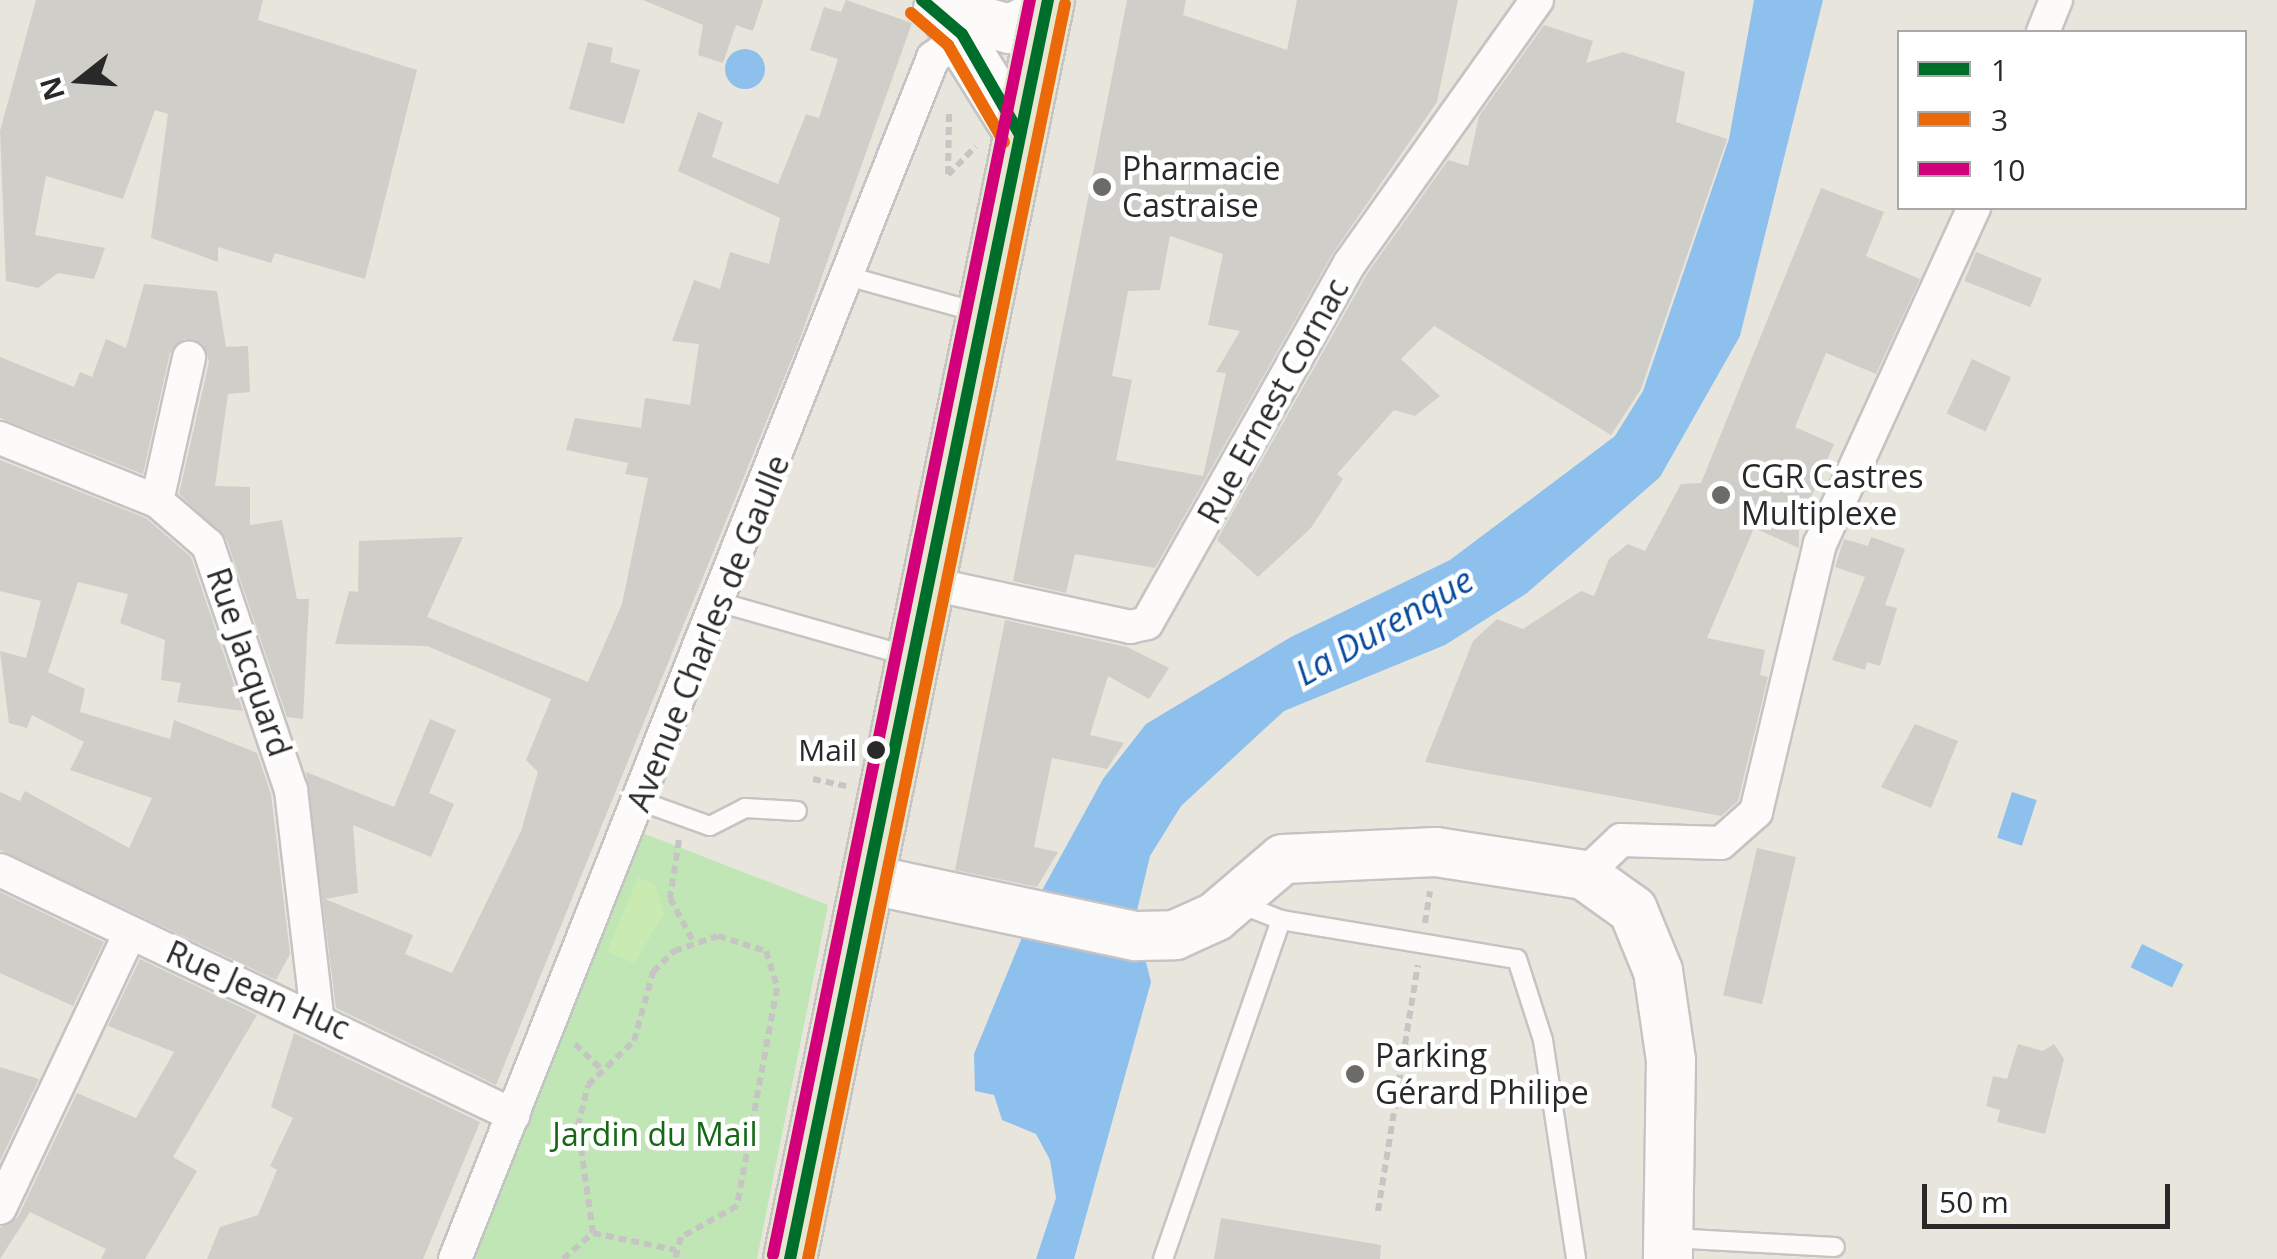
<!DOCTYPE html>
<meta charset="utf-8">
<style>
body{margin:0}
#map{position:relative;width:2277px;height:1259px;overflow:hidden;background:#e8e5dd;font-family:"Open Sans",sans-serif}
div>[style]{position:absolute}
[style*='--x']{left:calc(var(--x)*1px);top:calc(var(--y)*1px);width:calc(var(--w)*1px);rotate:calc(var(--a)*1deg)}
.green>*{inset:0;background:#bfe6b4}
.pitch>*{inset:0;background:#c9eab1}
.water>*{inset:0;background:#8dc0ed;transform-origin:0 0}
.round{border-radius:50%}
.building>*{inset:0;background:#d0cec9;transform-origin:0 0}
.path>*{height:6px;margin-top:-3px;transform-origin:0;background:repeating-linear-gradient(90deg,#c6c5c4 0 8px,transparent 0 13px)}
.roads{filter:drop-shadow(2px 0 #c5c3c3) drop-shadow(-2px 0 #c5c3c3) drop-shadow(0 2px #c5c3c3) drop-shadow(0 -2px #c5c3c3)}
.lane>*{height:18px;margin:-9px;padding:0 9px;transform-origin:9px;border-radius:9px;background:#fcfbfa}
.street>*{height:32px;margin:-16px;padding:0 16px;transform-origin:16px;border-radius:16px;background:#fcfbfa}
.secondary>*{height:48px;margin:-24px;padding:0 24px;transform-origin:24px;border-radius:24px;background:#fcfbfa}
.primary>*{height:52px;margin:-26px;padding:0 26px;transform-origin:26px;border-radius:26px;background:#e7e6d1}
.bus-1>*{height:12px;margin:-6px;padding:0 6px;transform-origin:6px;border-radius:6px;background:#006e2b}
.bus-2>*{height:12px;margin:-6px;padding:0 6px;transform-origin:6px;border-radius:6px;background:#eb6909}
.bus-3>*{height:12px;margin:-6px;padding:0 6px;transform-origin:6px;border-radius:6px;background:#d3007b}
.dots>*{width:28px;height:28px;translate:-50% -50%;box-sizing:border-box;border:5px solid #fff;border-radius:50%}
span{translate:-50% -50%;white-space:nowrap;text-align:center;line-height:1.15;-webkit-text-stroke:9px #fff;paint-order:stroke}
.bus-label{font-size:30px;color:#292929}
.right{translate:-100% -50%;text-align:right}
.poi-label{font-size:32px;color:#292929}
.left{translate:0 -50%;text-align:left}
.street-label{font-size:32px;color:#292929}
.park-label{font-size:32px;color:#166816}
.water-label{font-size:35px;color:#074a9e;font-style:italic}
.legend{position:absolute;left:1897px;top:30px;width:350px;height:180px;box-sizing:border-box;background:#fff;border:2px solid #a9a9a9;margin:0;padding:12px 18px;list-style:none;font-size:30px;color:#292929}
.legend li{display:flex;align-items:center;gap:20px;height:50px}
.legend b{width:50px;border:2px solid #a9a9a9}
.north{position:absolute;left:30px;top:30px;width:100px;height:100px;-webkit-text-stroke:8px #fff;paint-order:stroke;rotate:253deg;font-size:28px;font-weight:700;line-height:40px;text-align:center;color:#292929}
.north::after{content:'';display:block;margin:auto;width:35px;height:45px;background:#292929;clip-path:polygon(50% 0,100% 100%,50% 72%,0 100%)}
.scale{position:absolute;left:1922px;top:1184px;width:248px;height:45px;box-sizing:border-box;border:5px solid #292929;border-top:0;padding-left:12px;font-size:30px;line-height:35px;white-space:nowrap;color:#292929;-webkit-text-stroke:8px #fff;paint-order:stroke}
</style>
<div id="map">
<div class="green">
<i style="clip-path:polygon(640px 832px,828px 905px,757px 1259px,472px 1259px)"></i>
</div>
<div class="pitch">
<i style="clip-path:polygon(638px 877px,655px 885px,664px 914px,634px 963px,607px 952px)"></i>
</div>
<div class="water">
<i style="clip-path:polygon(1754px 0,1823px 0,1740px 336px,1660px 477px,1527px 593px,1445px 645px,1284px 711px,1181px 806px,1150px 856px,1135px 919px,1151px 982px,1074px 1259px,1036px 1259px,1056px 1198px,1050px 1160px,1036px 1134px,1002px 1120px,994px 1095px,975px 1091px,974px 1054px,1039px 896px,1103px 779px,1146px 724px,1291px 637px,1450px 560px,1615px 436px,1643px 391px,1729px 139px)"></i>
<i class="round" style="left:725px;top:49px;width:40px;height:40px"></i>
<i style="left:2012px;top:792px;width:26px;height:48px;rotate:18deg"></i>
<i style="left:2142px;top:944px;width:46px;height:26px;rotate:26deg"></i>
</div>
<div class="building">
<i style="clip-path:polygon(36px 0,263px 0,258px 20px,417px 70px,365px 279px,275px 253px,271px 263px,218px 247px,218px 262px,151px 238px,168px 114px,155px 110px,123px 199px,46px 176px,35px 235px,105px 248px,94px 279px,58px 273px,38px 288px,6px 281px,0 131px)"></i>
<i style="clip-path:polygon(643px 0,763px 0,753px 31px,736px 25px,723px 63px,698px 55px,703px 25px)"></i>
<i style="clip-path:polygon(846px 0,912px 23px,798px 344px,496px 1085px,336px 1008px,306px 772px,394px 807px,430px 719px,456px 730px,429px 793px,454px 804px,431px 857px,353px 825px,358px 893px,325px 899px,413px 935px,405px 954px,452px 973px,521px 831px,538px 772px,526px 760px,551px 699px,427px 646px,335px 644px,349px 591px,358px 592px,359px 541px,463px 537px,427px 617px,588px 682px,622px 604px,648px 478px,625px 474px,628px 463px,566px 450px,575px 418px,641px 428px,645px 398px,690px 405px,699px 344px,672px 341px,694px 280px,720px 289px,730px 252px,769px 264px,780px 218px,678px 171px,698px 112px,723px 122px,712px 157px,778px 184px,806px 114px,819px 118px,838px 59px,810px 50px,824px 7px,841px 12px)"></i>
<i style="clip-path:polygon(evenodd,1127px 0,1186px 0,1183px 15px,1287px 50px,1297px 0,1458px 0,1437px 102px,1333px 253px,1155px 568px,1075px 554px,1066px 593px,1013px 581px,1127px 0,1170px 236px,1223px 254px,1208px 325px,1240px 331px,1216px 372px,1226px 373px,1203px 476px,1116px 460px,1132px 380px,1112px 376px,1128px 291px,1160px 290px,1170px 236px)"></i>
<i style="clip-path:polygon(1544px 25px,1593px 41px,1586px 63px,1623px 52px,1685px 72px,1676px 122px,1727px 139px,1641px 389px,1611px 435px,1434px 326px,1401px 359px,1440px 396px,1415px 416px,1394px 410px,1337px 474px,1343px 479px,1311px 528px,1258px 577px,1217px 540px,1367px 274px,1448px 160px,1468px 166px,1479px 116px)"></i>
<i style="clip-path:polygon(588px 42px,613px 48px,610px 62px,640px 70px,624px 124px,569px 109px)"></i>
<i style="clip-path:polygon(1821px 188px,1884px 212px,1866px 256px,1920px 279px,1876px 374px,1826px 353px,1795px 427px,1834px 444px,1799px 525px,1799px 548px,1754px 528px,1707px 638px,1765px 650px,1760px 675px,1768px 677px,1738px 801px,1721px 816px,1425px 762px,1473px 641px,1497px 619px,1523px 629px,1581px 591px,1594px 596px,1609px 559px,1628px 544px,1645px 551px,1681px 484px,1701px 483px)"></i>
<i style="left:1976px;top:252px;width:71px;height:31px;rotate:22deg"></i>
<i style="clip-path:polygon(144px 284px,217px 291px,226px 347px,248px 346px,250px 392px,228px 394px,215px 486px,250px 487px,250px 525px,282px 520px,297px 599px,309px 599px,303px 719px,287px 717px,226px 538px,179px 494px,209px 362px,203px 344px,184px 339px,170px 353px,143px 474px,0 418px,0 357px,74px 387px,80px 372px,92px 377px,106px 339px,126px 348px)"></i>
<i style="left:1972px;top:359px;width:43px;height:60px;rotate:25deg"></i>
<i style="clip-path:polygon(0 460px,146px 518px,191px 557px,243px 711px,177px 702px,181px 683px,161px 680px,165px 640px,120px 623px,128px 594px,78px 582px,48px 672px,85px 689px,80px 712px,170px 739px,174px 720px,257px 753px,271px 794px,290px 954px,276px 980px,0 850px,0 792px,20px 801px,25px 791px,129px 848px,152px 798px,70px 770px,84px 742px,32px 715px,27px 728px,9px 723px,0 651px,26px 658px,41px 601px,0 591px)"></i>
<i style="clip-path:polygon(1871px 537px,1905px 549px,1885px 605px,1897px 608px,1880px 666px,1867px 662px,1865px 670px,1832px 660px,1865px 577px,1835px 567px,1844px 539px,1868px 546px)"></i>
<i style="clip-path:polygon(1005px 620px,1127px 647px,1169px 668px,1149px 699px,1108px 676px,1090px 735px,1124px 743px,1107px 769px,1052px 758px,1034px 847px,1058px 852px,1037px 887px,955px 870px)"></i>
<i style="clip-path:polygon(1915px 724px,1958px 741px,1931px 808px,1881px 787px)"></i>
<i style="left:1757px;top:848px;width:40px;height:151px;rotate:13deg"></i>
<i style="clip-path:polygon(0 892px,104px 942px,73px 1006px,0 973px)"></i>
<i style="clip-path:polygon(140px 959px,257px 1015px,173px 1157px,197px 1171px,145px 1259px,101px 1259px,106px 1249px,30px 1212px,0 1259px,0 1228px,18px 1217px,77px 1093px,136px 1118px,174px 1052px,108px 1026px)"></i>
<i style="clip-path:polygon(294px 1033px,480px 1122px,423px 1259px,207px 1259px,220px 1227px,258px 1215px,277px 1170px,270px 1166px,293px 1118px,271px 1107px)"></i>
<i style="clip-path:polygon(2018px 1044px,2043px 1051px,2054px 1044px,2064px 1059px,2045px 1134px,1997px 1122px,2000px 1110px,1986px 1106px,1993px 1076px,2007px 1079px)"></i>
<i style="clip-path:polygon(0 1067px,39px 1079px,0 1161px)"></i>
<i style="clip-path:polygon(1221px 1218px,1381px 1245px,1380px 1259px,1214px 1259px)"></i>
</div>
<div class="path">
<i style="--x:949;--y:114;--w:61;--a:90.9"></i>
<i style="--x:948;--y:175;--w:40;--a:-46"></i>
<i style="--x:813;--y:779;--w:34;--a:12"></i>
<i style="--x:679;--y:840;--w:59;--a:98.8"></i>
<i style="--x:670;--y:898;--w:49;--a:61.9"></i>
<i style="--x:1425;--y:923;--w:32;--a:-81"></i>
<i style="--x:575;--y:1044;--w:37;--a:44"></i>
<i style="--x:1378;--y:1211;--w:249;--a:-80.8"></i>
<i style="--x:593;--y:1233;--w:84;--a:11.7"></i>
<i style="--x:563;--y:1259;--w:40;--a:-41"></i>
<i style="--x:593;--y:1233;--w:108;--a:-98"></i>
<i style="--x:578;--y:1126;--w:42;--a:-76.3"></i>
<i style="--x:588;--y:1085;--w:64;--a:-43.7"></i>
<i style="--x:634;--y:1041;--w:72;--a:-74.6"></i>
<i style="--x:653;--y:972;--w:30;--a:-45"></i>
<i style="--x:674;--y:951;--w:46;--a:-18.8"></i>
<i style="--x:718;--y:936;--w:50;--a:17.4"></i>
<i style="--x:766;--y:951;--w:39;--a:73"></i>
<i style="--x:777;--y:988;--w:222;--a:100.4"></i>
<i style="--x:737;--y:1206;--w:64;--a:151"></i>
<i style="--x:681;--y:1237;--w:23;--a:105"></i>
</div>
<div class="roads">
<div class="lane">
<i style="--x:851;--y:277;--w:134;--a:15.6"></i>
<i style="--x:722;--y:603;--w:193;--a:15.9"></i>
<i style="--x:640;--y:801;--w:74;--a:19.7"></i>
<i style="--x:710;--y:826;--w:39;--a:-27"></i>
<i style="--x:745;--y:808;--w:52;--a:3.3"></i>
<i style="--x:1238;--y:903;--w:46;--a:21.6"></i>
<i style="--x:1281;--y:920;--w:239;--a:9.4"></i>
<i style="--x:1517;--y:959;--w:85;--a:72.2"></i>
<i style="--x:1543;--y:1040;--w:221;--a:81.4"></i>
<i style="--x:1670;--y:1238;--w:165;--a:3.1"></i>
<i style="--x:1163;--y:1259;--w:359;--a:-70.8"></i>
</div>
<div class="street">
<i style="--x:2043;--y:32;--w:35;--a:-68"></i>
<i style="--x:0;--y:438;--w:169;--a:21.9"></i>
<i style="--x:157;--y:501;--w:67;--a:40.8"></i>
<i style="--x:208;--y:545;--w:259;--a:71.3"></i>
<i style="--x:291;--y:790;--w:226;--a:83.4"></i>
<i style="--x:157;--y:501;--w:147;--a:-77.4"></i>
<i style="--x:927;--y:583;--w:208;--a:12.2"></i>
<i style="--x:1130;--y:627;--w:17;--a:-13"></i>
<i style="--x:1147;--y:623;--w:413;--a:-60.6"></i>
<i style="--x:1350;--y:263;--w:323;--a:-54.6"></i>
<i style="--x:0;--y:870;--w:569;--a:25.53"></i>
<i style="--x:1584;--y:875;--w:51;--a:-43.4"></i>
<i style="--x:1621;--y:840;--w:100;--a:1.7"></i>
<i style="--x:1721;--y:843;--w:47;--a:-41.5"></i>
<i style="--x:1756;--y:812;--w:276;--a:-76.6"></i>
<i style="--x:1820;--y:544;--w:370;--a:-65.4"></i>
<i style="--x:0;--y:1208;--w:304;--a:-64.7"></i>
<i style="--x:455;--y:1259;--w:1293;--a:-68.3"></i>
<i style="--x:933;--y:58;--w:52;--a:-36.4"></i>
</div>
<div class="secondary">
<i style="--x:938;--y:9;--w:75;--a:15.5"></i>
<i style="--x:1010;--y:29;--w:40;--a:-26.6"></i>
<i style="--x:944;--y:13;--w:142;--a:58"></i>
<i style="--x:867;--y:879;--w:275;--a:12"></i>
<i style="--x:1136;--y:936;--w:39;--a:-1"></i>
<i style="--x:1175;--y:935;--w:44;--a:-24.2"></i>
<i style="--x:1215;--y:917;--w:89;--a:-40.5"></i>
<i style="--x:1283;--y:859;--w:153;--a:-2.6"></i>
<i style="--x:1436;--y:852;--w:150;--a:8.8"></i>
<i style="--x:1584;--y:875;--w:60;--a:35.5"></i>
<i style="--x:1633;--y:910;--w:66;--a:67.7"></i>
<i style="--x:1658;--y:971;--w:90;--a:81.7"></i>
<i style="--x:1671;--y:1060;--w:199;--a:90.9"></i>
</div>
<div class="primary">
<i style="--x:790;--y:1259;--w:1285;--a:-78.42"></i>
</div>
</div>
<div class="bus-1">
<i style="--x:922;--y:0;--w:52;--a:40.4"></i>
<i style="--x:962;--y:34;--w:114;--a:60.1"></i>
<i style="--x:790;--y:1259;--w:1285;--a:-78.42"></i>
</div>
<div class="bus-2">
<i style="--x:911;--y:13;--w:49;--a:40.9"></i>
<i style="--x:948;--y:45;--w:112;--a:60"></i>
<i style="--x:808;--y:1259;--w:1281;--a:-78.43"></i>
</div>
<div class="bus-3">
<i style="--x:773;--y:1255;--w:1281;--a:-78.43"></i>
</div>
<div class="dots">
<i style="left:1102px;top:187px;background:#6c6b68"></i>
<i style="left:1721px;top:495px;background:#6c6b68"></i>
<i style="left:876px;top:750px;background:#292929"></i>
<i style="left:1355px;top:1074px;background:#6c6b68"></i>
</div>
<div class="bus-label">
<span class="right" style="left:857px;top:750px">Mail</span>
</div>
<div class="poi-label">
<span class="left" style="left:1122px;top:187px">Pharmacie<br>Castraise</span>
<span class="left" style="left:1741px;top:495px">CGR Castres<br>Multiplexe</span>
<span class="left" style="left:1375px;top:1074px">Parking<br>Gérard Philipe</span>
</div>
<div class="street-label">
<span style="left:1273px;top:401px;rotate:-61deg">Rue Ernest Cornac</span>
<span style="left:708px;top:633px;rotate:-68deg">Avenue Charles de Gaulle</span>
<span style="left:249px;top:662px;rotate:71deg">Rue Jacquard</span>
<span style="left:258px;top:990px;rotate:24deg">Rue Jean Huc</span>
</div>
<div class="park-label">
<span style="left:655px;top:1134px">Jardin du Mail</span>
</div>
<div class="water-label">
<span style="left:1384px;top:626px;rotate:-30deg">La Durenque</span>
</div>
<ul class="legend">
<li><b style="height:12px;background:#006e2b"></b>1</li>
<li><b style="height:12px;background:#eb6909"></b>3</li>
<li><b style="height:12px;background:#d3007b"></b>10</li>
</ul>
<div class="north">N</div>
<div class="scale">50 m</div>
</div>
